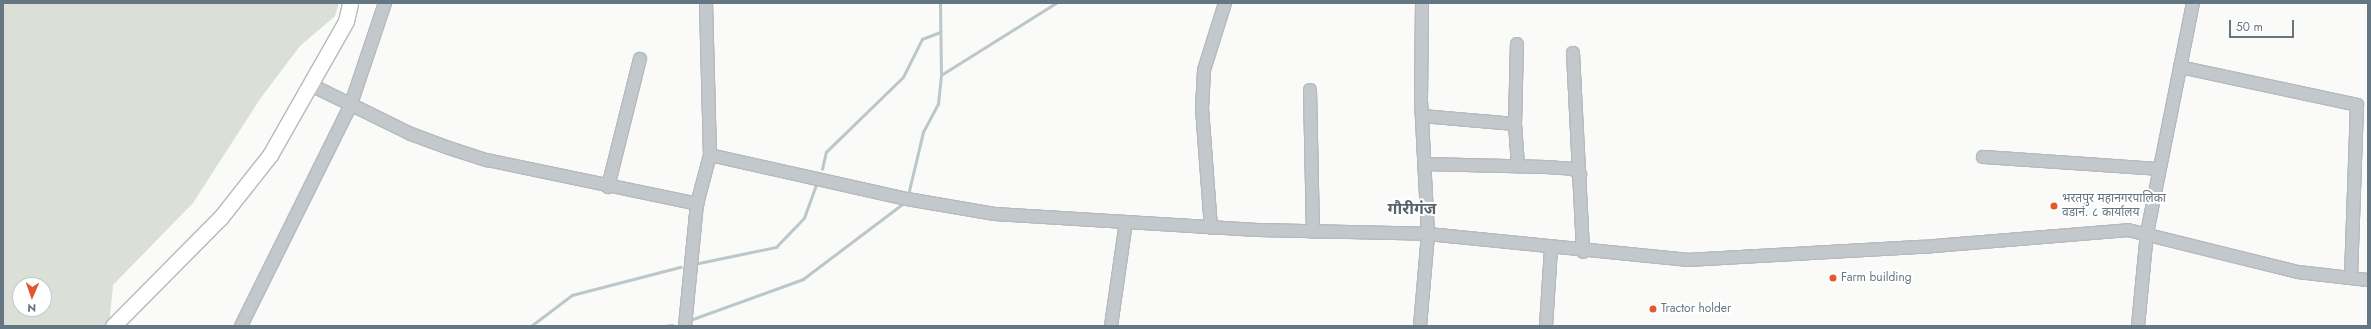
<!DOCTYPE html>
<meta charset="utf-8">
<style>
body{margin:0}
#map{position:relative;width:2371px;height:329px;overflow:hidden;background:#fafaf8;font-family:Jost,"Noto Sans Devanagari",sans-serif}
div>[style]{position:absolute}
[style*='--x']{left:calc(var(--x)*1px);top:calc(var(--y)*1px);width:calc(var(--w)*1px);rotate:calc(var(--a)*1deg)}
.green>*{inset:0;background:#dadfd7}
.stream>*{height:2.5px;margin:-1.25px;padding:0 1.25px;transform-origin:1.25px;border-radius:1.25px;background:#bbc7cb}
.roads{filter:drop-shadow(1px 0 #b5babe) drop-shadow(-1px 0 #b5babe) drop-shadow(0 1px #b5babe) drop-shadow(0 -1px #b5babe)}
.minor>*{height:12px;margin:-6px;padding:0 6px;transform-origin:6px;border-radius:6px;background:#c3c8cc}
.major>*{height:15px;margin:-7.5px;padding:0 7.5px;transform-origin:7.5px;border-radius:7.5px;background:#fff}
.dots>*{width:11px;height:11px;translate:-50% -50%;box-sizing:border-box;border:2px solid #fff;border-radius:50%}
span{translate:-50% -50%;white-space:nowrap;text-align:center;line-height:1.15;-webkit-text-stroke:4px #fff;paint-order:stroke}
.poi-label{font-size:12px;color:#657683}
.left{translate:0 -50%;text-align:left}
.district-label{font-size:16px;color:#57646e;font-weight:700}
.frame{position:absolute;inset:0;border:4px solid #657683;pointer-events:none}
.north{position:absolute;left:12px;top:277px;width:40px;height:40px;box-sizing:border-box;background:#fff;border:1px solid #c1c8cd;border-radius:50%;rotate:182deg;font-size:11px;font-weight:700;line-height:16px;text-align:center;color:#657683}
.north::after{content:'';display:block;margin:auto;width:14px;height:18px;background:#e4572e;clip-path:polygon(50% 0,100% 100%,50% 72%,0 100%)}
.scale{position:absolute;left:2229px;top:20px;width:65px;height:18px;box-sizing:border-box;border:2px solid #657683;border-top:0;padding-left:5px;font-size:12px;line-height:14px;white-space:nowrap;color:#657683;-webkit-text-stroke:3px #fff;paint-order:stroke}
</style>
<div id="map">
<div class="green">
<i style="clip-path:polygon(evenodd,3px 3px,339px 3px,335px 16px,300px 46px,260px 99px,193px 203px,113px 285px,109px 326px,3px 326px,3px 3px,20px 285px,44px 285px,44px 309px,20px 309px,20px 285px)"></i>
</div>
<div class="stream">
<i style="--x:941;--y:75;--w:136;--a:-32.1"></i>
<i style="--x:822;--y:169;--w:17;--a:-77"></i>
<i style="--x:826;--y:152;--w:107;--a:-44.2"></i>
<i style="--x:903;--y:77;--w:42;--a:-63.4"></i>
<i style="--x:922;--y:39;--w:19;--a:-21"></i>
<i style="--x:908;--y:195;--w:65;--a:-76.6"></i>
<i style="--x:923;--y:132;--w:32;--a:-62"></i>
<i style="--x:938;--y:104;--w:29;--a:-84"></i>
<i style="--x:941;--y:75;--w:72;--a:-90.8"></i>
<i style="--x:694;--y:264;--w:84;--a:-11.7"></i>
<i style="--x:776;--y:247;--w:40;--a:-46"></i>
<i style="--x:804;--y:218;--w:37;--a:-70"></i>
<i style="--x:690;--y:320;--w:120;--a:-19.9"></i>
<i style="--x:803;--y:279;--w:126;--a:-37"></i>
<i style="--x:531;--y:326;--w:51;--a:-37.1"></i>
<i style="--x:572;--y:295;--w:112;--a:-14.5"></i>
<i style="--x:663;--y:326;--w:9;--a:-6"></i>
</div>
<div class="roads">
<div class="minor">
<i style="--x:706;--y:3;--w:152;--a:88.5"></i>
<i style="--x:1573;--y:53;--w:199;--a:87.1"></i>
<i style="--x:2180;--y:67;--w:181;--a:12.1"></i>
<i style="--x:2357;--y:105;--w:173;--a:92"></i>
<i style="--x:311;--y:85;--w:111;--a:26.1"></i>
<i style="--x:411;--y:134;--w:40;--a:20.2"></i>
<i style="--x:449;--y:148;--w:40;--a:18"></i>
<i style="--x:487;--y:160;--w:215;--a:11.8"></i>
<i style="--x:697;--y:204;--w:51;--a:-75.1"></i>
<i style="--x:710;--y:155;--w:202;--a:12.6"></i>
<i style="--x:907;--y:199;--w:89;--a:9.7"></i>
<i style="--x:995;--y:214;--w:263;--a:3.5"></i>
<i style="--x:1258;--y:230;--w:170;--a:1.3"></i>
<i style="--x:1428;--y:234;--w:260;--a:5.7"></i>
<i style="--x:1687;--y:260;--w:236;--a:-3.2"></i>
<i style="--x:1923;--y:247;--w:206;--a:-4.7"></i>
<i style="--x:2128;--y:230;--w:175;--a:13.9"></i>
<i style="--x:2298;--y:272;--w:70;--a:6.5"></i>
<i style="--x:1310;--y:90;--w:142;--a:88.8"></i>
<i style="--x:1422;--y:116;--w:93;--a:4.9"></i>
<i style="--x:1515;--y:124;--w:42;--a:85.9"></i>
<i style="--x:1515;--y:124;--w:80;--a:-88.6"></i>
<i style="--x:1983;--y:157;--w:176;--a:3.9"></i>
<i style="--x:1425;--y:164;--w:121;--a:1.4"></i>
<i style="--x:1546;--y:167;--w:27;--a:4"></i>
<i style="--x:1573;--y:169;--w:9;--a:36"></i>
<i style="--x:608;--y:187;--w:132;--a:-76"></i>
<i style="--x:1211;--y:228;--w:119;--a:-94.3"></i>
<i style="--x:1202;--y:109;--w:39;--a:-87"></i>
<i style="--x:1204;--y:70;--w:70;--a:-72.6"></i>
<i style="--x:241;--y:326;--w:248;--a:-63.6"></i>
<i style="--x:351;--y:104;--w:107;--a:-71.4"></i>
<i style="--x:685;--y:326;--w:123;--a:-84.4"></i>
<i style="--x:1111;--y:326;--w:105;--a:-81.8"></i>
<i style="--x:1420;--y:326;--w:92;--a:-85"></i>
<i style="--x:1428;--y:234;--w:135;--a:-93"></i>
<i style="--x:1421;--y:99;--w:96;--a:-89.4"></i>
<i style="--x:1546;--y:326;--w:77;--a:-86.3"></i>
<i style="--x:2138;--y:326;--w:93;--a:-84.5"></i>
<i style="--x:2147;--y:233;--w:235;--a:-78.7"></i>
</div>
<div class="major">
<i style="--x:113;--y:326;--w:153;--a:-45.3"></i>
<i style="--x:221;--y:217;--w:79;--a:-51.7"></i>
<i style="--x:270;--y:155;--w:154;--a:-60.4"></i>
<i style="--x:346;--y:21;--w:18;--a:-77"></i>
</div>
</div>
<div class="dots">
<i style="left:2054px;top:206px;background:#e4572e"></i>
<i style="left:1833px;top:278px;background:#e4572e"></i>
<i style="left:1653px;top:309px;background:#e4572e"></i>
</div>
<div class="poi-label">
<span class="left" style="left:2062px;top:206px">भरतपुर महानगरपालिका<br>वडानं. ८ कार्यालय</span>
<span class="left" style="left:1841px;top:278px">Farm building</span>
<span class="left" style="left:1661px;top:309px">Tractor holder</span>
</div>
<div class="district-label">
<span style="left:1412px;top:209px">गौरीगंज</span>
</div>
<div class="frame"></div>
<div class="north">N</div>
<div class="scale">50 m</div>
</div>
